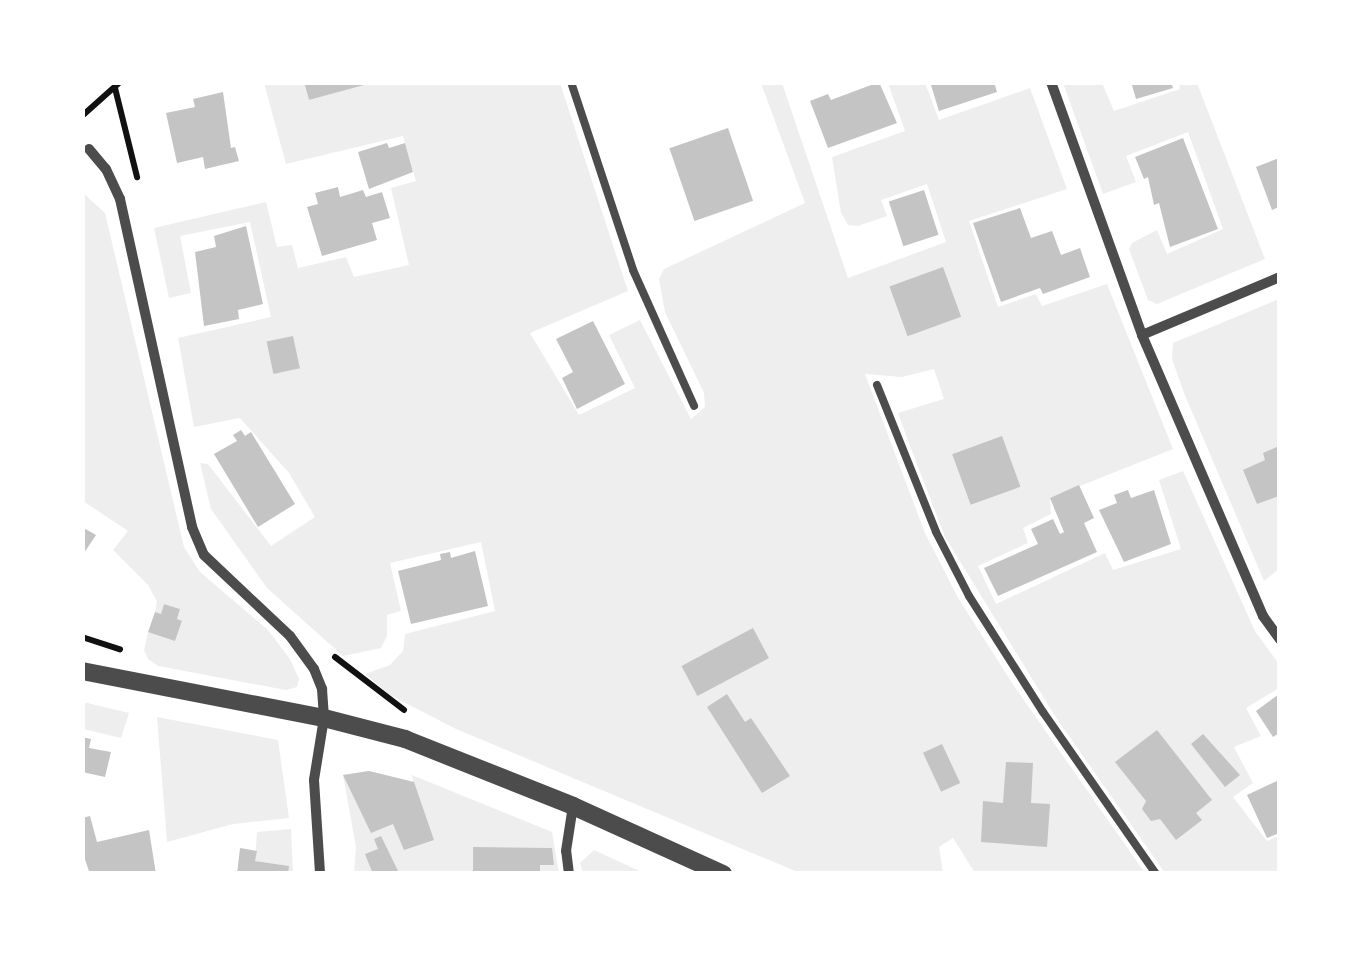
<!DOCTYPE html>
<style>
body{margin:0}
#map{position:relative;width:1362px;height:956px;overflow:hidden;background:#fff;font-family:"Archivo Narrow",sans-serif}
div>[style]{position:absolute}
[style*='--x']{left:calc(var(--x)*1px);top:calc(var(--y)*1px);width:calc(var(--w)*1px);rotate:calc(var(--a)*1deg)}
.green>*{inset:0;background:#eee}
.building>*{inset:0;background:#c4c4c4;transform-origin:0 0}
.path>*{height:6px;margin:-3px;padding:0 3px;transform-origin:3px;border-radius:3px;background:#111}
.service>*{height:8px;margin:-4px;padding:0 4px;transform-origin:4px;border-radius:4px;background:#4c4c4c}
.minor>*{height:10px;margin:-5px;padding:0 5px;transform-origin:5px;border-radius:5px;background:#4c4c4c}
.tertiary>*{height:18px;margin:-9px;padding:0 9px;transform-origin:9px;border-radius:9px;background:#4c4c4c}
span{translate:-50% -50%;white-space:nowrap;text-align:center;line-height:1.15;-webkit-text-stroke:10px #fff;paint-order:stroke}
.frame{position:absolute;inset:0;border:85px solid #fff;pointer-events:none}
</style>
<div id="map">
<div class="green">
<i style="clip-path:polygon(264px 83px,304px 83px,309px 100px,372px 83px,560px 83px,628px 291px,530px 333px,579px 415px,635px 388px,609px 335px,640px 320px,691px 419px,705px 407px,704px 393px,665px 312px,659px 279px,664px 269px,805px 203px,761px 83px,782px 83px,848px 278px,946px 242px,927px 184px,881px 200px,887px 216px,858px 226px,848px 225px,841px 213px,832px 157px,905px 131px,888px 83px,925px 83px,939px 120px,1030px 88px,1067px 189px,969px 221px,998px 307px,1036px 294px,1042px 306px,1107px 284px,1173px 449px,1050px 498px,1051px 514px,1023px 528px,1028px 543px,978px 566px,996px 604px,1105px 553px,1113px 570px,1181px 549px,1159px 480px,1183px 471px,1255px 631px,1279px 664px,1279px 688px,1246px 708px,1261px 736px,1234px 747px,1253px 783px,1233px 797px,1267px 841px,1279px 836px,1279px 873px,1165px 873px,1055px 716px,945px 537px,910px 446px,898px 413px,944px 399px,934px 369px,902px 377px,865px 374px,925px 533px,957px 596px,1014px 686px,1145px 873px,975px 873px,953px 838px,939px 847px,943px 873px,800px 873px,456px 729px,390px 695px,365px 674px,390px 665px,403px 651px,405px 634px,495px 611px,481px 542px,390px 563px,401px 611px,387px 615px,387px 636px,381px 648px,343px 656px,267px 588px,211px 509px,200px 463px,208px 464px,271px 546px,315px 517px,289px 473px,240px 418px,194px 427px,178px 338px,271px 317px,250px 222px,180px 236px,191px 293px,169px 298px,154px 228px,266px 202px,277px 247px,292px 245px,298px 268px,346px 257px,354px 277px,409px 265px,391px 188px,416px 181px,403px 136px,286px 164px)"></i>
<i style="clip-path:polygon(1063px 83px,1102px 83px,1114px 111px,1180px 89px,1179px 83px,1197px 83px,1265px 259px,1157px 304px,1148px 300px,1129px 249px,1132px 243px,1157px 230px,1167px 254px,1223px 229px,1188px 132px,1126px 156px,1136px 182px,1103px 194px)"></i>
<i style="clip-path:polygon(82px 192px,105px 213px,184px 547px,200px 572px,268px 630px,290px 659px,299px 679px,297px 687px,286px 690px,158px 666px,148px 659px,144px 650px,148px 632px,175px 640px,182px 622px,177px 619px,180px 609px,164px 604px,161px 614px,155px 612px,157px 601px,148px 585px,113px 550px,128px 531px,83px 501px)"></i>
<i style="clip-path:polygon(1279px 299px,1279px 569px,1264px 581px,1184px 393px,1172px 359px,1173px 343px)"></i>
<i style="clip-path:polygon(83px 702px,129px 713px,121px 738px,83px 729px)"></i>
<i style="clip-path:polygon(157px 717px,278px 740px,289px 818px,233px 824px,167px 842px)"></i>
<i style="clip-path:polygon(369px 771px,413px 782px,412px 775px,552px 832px,559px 873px,354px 873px,356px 847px,343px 775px)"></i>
<i style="clip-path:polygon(291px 829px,293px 873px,288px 873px,288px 866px,255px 861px,257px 832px)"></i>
<i style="clip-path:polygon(594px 850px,644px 873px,583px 873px,580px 863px)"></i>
</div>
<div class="building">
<i style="clip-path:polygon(304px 82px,368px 82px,368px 84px,309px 100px)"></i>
<i style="clip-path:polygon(879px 82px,897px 123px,828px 148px,810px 101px,828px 94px,831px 100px)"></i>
<i style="clip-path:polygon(930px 82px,994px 82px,997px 92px,939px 111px)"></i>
<i style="clip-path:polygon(1131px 82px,1171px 82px,1173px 88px,1136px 99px)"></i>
<i style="clip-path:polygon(223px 92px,231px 148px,235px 147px,239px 161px,205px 169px,203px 157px,177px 163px,166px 113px,195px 107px,193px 99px)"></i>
<i style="left:728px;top:128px;width:77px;height:62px;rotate:71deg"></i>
<i style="clip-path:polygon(1183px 138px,1218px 229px,1170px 247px,1159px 203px,1154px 205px,1148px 177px,1144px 179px,1135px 157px)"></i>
<i style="clip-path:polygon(387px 143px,389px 148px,405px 143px,413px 172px,369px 189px,358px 152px)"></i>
<i style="clip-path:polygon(1279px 158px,1279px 207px,1272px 210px,1256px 167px)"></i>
<i style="clip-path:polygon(338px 187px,340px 197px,363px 190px,366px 197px,382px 192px,390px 218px,372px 223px,377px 240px,322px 256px,307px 207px,318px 204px,315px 193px)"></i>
<i style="left:924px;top:190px;width:47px;height:37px;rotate:72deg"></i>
<i style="clip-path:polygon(1020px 208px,1031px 238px,1052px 231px,1061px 255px,1080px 248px,1090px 277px,1043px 294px,1040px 288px,1001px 302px,973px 223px)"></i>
<i style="clip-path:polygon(246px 226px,263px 304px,238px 310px,239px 319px,204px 326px,195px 252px,216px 247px,214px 236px)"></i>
<i style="left:943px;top:267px;width:53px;height:57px;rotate:70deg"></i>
<i style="clip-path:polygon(593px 321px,625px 384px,577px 409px,562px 378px,573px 372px,556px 339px)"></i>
<i style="left:293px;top:336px;width:33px;height:27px;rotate:78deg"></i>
<i style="clip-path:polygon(241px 430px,245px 436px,251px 432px,295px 504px,258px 527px,214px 454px,237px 441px,233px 435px)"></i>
<i style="left:1002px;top:436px;width:54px;height:53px;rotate:70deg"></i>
<i style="clip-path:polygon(1279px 446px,1279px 496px,1257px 504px,1243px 470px,1265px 460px,1263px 453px)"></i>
<i style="clip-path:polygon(1079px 485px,1094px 518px,1084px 523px,1097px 552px,998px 596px,984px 568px,1038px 544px,1031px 529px,1053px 519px,1060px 534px,1064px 532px,1050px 498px)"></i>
<i style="clip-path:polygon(1128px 490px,1131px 498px,1154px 490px,1171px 544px,1124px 562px,1099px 510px,1117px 503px,1114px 495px)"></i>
<i style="clip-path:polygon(82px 527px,96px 535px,82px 556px)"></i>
<i style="clip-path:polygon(475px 551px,488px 606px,411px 624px,398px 571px,441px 560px,440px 554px,450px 552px,451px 558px)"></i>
<i style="clip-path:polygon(164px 604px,180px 609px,177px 619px,182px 621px,175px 641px,148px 632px,155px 612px,161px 614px)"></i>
<i style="left:753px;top:628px;width:34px;height:81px;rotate:62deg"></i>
<i style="clip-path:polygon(727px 694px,745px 722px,751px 718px,790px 776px,762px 793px,707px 707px)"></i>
<i style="clip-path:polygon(1279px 694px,1279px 733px,1273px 737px,1256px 711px)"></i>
<i style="clip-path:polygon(1157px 730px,1212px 800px,1196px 813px,1202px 820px,1176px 840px,1160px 819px,1151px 821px,1142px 809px,1146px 801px,1115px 762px)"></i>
<i style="clip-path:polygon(1203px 734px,1240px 775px,1225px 787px,1191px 744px)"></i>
<i style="clip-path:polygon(82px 737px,91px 739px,89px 748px,111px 752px,105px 777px,82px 772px)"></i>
<i style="left:942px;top:744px;width:43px;height:21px;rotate:65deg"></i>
<i style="clip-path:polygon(1006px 762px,1033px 763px,1031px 803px,1050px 804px,1047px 847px,981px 842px,983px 801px,1003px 803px)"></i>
<i style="clip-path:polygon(369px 771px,414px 782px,434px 840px,404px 850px,393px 824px,371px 833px,343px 775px)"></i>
<i style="clip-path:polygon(1279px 780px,1279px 833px,1267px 838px,1247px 795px)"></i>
<i style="clip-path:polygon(90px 816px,97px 842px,149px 830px,156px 874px,90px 874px,82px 851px,82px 818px)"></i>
<i style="clip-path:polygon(381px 836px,398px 871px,392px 874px,373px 874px,365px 854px,378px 849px,374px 839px)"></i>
<i style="clip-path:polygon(473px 847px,552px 848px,554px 865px,540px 865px,540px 874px,473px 874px)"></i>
<i style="clip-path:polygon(240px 848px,257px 851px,255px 861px,289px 866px,288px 874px,237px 874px)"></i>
</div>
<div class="path">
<i style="--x:115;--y:88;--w:92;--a:76.1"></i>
<i style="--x:82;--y:116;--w:51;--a:-41.8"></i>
<i style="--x:82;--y:637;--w:40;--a:18"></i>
<i style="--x:335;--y:657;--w:87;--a:37.5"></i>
</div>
<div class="service">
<i style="--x:571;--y:82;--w:198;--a:71.7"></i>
<i style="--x:633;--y:270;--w:149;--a:65.8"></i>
<i style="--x:877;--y:385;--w:158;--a:68.1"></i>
<i style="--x:936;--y:532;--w:72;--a:62.7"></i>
<i style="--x:969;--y:596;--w:138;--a:57.5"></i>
<i style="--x:1043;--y:712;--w:198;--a:55.1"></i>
</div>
<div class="minor">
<i style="--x:1051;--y:82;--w:269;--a:70.2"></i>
<i style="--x:1142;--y:335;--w:306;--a:66.7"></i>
<i style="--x:1263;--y:616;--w:29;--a:54"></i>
<i style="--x:89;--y:149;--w:26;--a:50"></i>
<i style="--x:106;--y:169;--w:33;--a:65"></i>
<i style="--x:120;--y:199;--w:336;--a:77.6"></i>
<i style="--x:192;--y:527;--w:30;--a:67"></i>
<i style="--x:204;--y:555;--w:118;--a:43.3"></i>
<i style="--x:290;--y:636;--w:41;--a:54"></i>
<i style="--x:314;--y:669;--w:22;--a:68"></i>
<i style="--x:322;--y:689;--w:29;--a:86"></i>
<i style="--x:324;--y:718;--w:63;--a:99.2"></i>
<i style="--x:314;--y:780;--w:94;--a:86.3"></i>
<i style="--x:1142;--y:335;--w:150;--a:-22.8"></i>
<i style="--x:569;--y:874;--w:23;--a:-97"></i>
<i style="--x:566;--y:851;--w:46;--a:-81.2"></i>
</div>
<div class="tertiary">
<i style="--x:82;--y:671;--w:247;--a:11"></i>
<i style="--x:324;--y:718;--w:84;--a:14.5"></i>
<i style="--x:405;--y:739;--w:181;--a:21.7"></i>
<i style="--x:573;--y:806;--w:165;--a:24.4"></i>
</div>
<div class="frame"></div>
</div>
